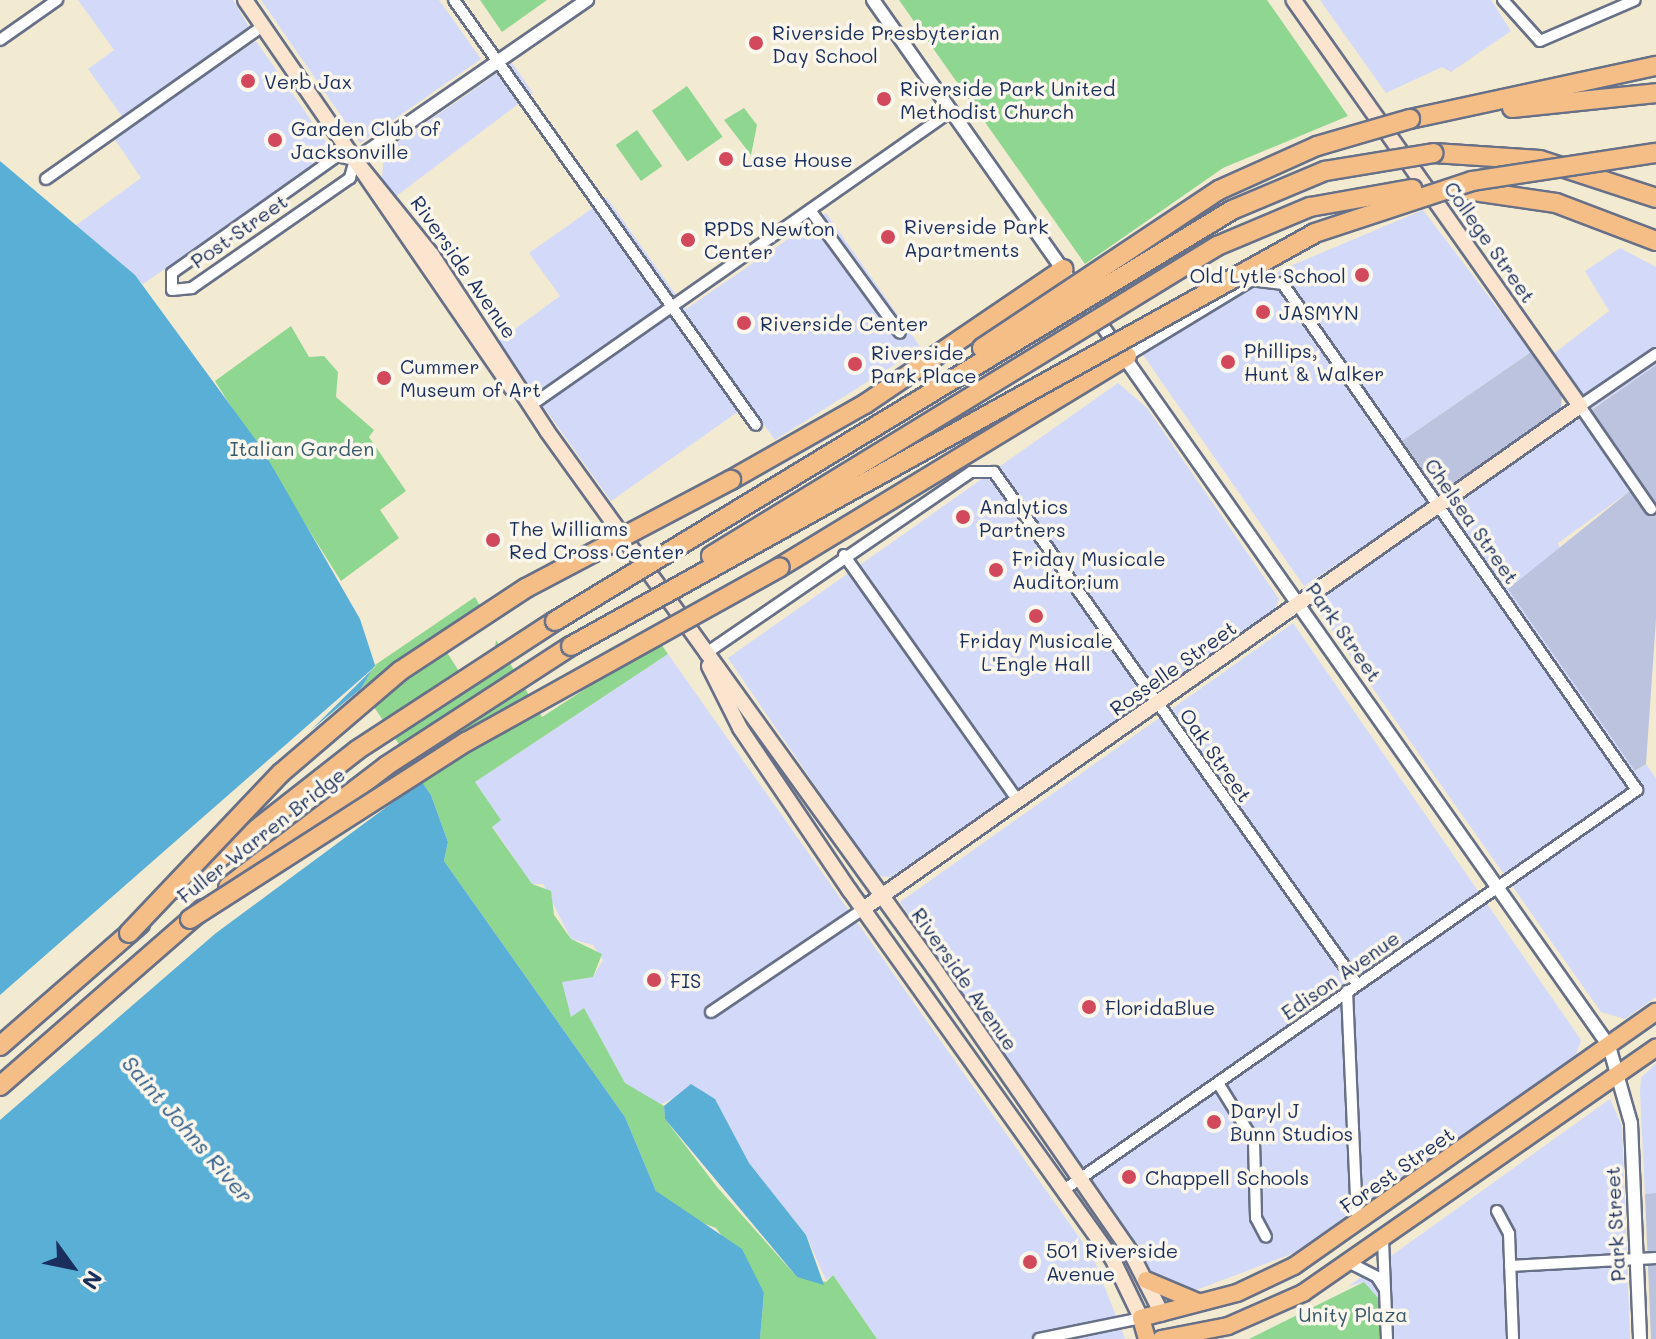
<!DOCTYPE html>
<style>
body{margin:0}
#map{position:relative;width:1656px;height:1339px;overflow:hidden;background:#f3ead2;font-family:Mali,sans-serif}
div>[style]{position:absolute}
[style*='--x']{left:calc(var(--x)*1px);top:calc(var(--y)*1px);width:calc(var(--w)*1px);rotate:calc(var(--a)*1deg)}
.built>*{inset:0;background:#d3d9f9}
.industrial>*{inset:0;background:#bcc3de}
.green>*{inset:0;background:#8fd691;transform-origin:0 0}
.water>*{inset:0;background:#5aafd6}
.pier>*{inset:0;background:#f3ead2}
.roads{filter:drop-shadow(2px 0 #677087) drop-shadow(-2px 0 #677087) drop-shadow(0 2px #677087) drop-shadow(0 -2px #677087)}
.minor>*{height:10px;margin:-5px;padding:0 5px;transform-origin:5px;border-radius:5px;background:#fff}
.tertiary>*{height:12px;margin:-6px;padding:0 6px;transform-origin:6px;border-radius:6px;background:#fff}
.secondary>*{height:14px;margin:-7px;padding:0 7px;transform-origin:7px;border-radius:7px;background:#fbe5cf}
.primary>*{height:16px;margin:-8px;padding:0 8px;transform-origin:8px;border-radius:8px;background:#f6be87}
.motorway>*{height:18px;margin:-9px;padding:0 9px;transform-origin:9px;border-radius:9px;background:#f6be87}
.bridges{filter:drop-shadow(2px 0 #677087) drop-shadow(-2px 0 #677087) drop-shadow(0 2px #677087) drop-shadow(0 -2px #677087)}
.motorway-bridge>*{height:18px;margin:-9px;padding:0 9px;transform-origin:9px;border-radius:9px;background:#f6be87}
.dots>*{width:22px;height:22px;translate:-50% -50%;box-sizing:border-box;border:4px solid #fbf7ec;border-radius:50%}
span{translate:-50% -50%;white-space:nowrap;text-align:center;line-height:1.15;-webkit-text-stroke:7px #fbf7ec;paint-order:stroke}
.poi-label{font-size:20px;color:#1b2f5e}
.left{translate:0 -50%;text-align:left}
.right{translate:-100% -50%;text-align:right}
.street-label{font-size:20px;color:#1b2f5e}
.park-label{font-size:20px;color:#38596b}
.water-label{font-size:22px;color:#315c88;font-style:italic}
.north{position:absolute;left:32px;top:1227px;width:80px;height:80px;-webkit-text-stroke:6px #fbf7ec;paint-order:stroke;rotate:123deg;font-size:22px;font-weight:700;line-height:32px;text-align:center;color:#1b2f5e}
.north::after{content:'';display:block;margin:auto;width:28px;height:36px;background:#1b2f5e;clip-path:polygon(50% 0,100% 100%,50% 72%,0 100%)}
</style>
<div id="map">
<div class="built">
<i style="clip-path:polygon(78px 0,233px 0,249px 27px,124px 119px,88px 69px,114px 50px)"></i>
<i style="clip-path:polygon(261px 0,439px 0,481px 59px,360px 143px)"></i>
<i style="clip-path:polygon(1320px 0,1491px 0,1511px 31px,1451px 72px,1442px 67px,1386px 93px)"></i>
<i style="clip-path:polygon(256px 41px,333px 152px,143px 284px,75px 226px,141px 178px,114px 138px)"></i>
<i style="clip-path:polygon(512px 63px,533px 93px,395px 197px,382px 178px,384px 152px)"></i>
<i style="clip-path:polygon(607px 198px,686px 309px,826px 213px,921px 348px,775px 440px,749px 404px,611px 501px,497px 342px,560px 296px,529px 253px)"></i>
<i style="clip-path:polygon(1423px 210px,1531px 352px,1402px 441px,1441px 495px,1304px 586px,1141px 352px,1281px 270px)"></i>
<i style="clip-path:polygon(1620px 248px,1656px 267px,1656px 365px,1591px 410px,1552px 355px,1609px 311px,1585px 271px)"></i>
<i style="clip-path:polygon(1118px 383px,1147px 408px,1279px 599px,1275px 608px,985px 814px,891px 877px,877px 876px,728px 658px)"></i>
<i style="clip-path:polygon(1580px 418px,1630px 491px,1558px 543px,1636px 771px,1646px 764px,1656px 778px,1656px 997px,1625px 1019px,1601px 1012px,1317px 609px,1321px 599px)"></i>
<i style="clip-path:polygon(1293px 623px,1581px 1040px,1576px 1055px,1294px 1253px,1183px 1295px,1154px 1280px,900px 902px)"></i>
<i style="clip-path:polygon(668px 654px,1093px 1257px,1125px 1339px,877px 1339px,833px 1275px,826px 1280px,806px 1235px,748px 1163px,722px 1112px,685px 1093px,655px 1107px,625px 1083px,584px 1009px,571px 1018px,561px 982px,593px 977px,603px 960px,593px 945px,571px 939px,543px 884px,532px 884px,492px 826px,501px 820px,475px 782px)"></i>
<i style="clip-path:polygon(1656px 1063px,1656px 1193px,1645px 1194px,1640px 1092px,1641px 1078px)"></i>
<i style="clip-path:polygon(1610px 1099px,1622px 1126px,1630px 1339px,1381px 1339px,1379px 1299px,1364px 1282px,1349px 1286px)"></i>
</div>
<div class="industrial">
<i style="clip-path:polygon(1531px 352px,1562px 393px,1561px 408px,1441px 495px,1402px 441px)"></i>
<i style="clip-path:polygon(1656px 365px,1656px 619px,1646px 764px,1635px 771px,1508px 589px,1630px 491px,1580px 418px)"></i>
<i style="clip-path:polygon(1656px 1193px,1656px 1339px,1651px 1339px,1645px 1194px)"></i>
</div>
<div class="green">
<i style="clip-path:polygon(480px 0,547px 0,502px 32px)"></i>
<i style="clip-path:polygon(899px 0,1267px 0,1348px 116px,1223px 168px,1085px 264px)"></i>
<i style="left:687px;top:86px;width:62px;height:43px;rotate:55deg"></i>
<i style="clip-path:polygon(744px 108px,757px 125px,751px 155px,724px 120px)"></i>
<i style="left:637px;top:130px;width:44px;height:26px;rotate:55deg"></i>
<i style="clip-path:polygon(291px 326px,309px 357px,324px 356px,338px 372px,336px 397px,374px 430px,369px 437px,406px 491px,380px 510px,399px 538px,341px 581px,215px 381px)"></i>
<i style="clip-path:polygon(475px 597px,488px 620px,446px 651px,464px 679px,494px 655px,496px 640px,542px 717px,659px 641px,668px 654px,475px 782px,501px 820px,492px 827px,532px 884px,551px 891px,554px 915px,571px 939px,602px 954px,593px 977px,562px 982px,571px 1017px,584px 1008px,625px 1083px,664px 1106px,665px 1119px,717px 1187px,797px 1277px,826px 1282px,833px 1275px,877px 1339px,760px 1339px,764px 1293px,716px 1228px,686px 1217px,656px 1191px,625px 1117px,444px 861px,448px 842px,431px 795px,359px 692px,375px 665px)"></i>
<i style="clip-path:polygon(1364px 1282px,1379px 1299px,1381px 1339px,1249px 1339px)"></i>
</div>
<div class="water">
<i style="clip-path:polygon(0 161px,135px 275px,261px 447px,360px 619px,375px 665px,359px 692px,431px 795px,448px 842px,444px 861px,625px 1117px,656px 1191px,742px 1249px,764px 1293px,760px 1339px,0 1339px)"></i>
<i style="clip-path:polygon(691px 1084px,715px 1099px,749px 1163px,806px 1235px,824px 1285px,797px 1277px,665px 1119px,664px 1106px)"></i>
</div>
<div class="pier">
<i style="clip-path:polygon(379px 663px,311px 730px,369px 682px,335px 735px,374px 707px,423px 780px,216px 933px,0 1120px,0 995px)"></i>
</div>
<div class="roads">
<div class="minor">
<i style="--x:454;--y:0;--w:521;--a:54.6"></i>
<i style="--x:1503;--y:0;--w:55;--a:47.9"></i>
<i style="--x:1540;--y:41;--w:103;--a:-23.3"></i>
<i style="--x:0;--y:40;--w:70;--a:-35.1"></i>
<i style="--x:337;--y:156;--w:18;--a:13"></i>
<i style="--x:355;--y:160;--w:19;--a:106"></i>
<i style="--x:350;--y:178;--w:193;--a:145.2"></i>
<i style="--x:192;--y:288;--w:20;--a:174"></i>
<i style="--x:172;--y:290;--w:17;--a:-90"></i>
<i style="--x:172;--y:273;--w:202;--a:-35.3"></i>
<i style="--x:46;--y:179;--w:266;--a:-35.2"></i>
<i style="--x:810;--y:210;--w:152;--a:53.8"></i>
<i style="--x:530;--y:406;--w:514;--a:-35.02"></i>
<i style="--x:1651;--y:509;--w:125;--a:-124.6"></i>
<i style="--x:1580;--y:406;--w:92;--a:-34.4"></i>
<i style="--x:844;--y:555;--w:301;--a:54.7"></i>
<i style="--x:705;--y:654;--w:322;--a:-34.4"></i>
<i style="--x:971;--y:472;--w:23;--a:0"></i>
<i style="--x:994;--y:472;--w:628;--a:54.66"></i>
<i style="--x:1347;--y:991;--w:232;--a:87.5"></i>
<i style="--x:711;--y:1012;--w:184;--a:-34.1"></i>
<i style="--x:1218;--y:1083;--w:68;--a:58.2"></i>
<i style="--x:1254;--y:1141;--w:77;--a:88.5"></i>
<i style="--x:1256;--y:1218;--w:21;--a:62"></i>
<i style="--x:1064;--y:1190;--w:699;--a:-34.92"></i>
<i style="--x:1637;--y:790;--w:618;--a:-124.98"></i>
<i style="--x:1283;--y:284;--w:31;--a:-173"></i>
<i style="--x:1252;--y:280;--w:146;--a:148.7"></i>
<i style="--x:1497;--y:1211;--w:26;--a:62"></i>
<i style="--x:1509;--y:1234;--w:105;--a:87.8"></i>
<i style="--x:1383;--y:1240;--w:99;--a:87.7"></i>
<i style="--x:1350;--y:1263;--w:30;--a:27"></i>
<i style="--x:1377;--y:1277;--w:15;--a:58"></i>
<i style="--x:1510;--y:1266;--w:146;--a:-3.1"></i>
<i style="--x:1039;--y:1339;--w:104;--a:-11.6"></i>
</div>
<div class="tertiary">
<i style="--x:873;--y:0;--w:1279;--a:54.87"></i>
<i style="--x:1609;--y:1046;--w:80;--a:74.1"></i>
<i style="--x:1631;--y:1123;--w:216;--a:87.6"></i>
<i style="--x:355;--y:160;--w:282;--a:-34.6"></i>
</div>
<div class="secondary">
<i style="--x:245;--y:0;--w:471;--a:55.5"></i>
<i style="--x:355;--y:160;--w:122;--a:51"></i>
<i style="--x:432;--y:255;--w:210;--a:56.8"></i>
<i style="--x:547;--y:431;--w:662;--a:54.22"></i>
<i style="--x:934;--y:968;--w:346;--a:55.3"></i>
<i style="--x:1131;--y:1253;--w:68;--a:63.1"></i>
<i style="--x:709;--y:666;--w:69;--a:63.4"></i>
<i style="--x:740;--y:728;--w:197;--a:56"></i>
<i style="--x:850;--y:891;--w:453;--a:54.5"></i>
<i style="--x:1113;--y:1260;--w:64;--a:64.2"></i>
<i style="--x:863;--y:909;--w:876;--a:-35.05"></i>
<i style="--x:1580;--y:406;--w:497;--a:-125.2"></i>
</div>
<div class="primary">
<i style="--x:1146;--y:1280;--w:56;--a:22.9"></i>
<i style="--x:1147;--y:1339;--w:22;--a:-106"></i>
<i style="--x:1141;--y:1318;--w:99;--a:-14.6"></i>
<i style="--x:1237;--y:1293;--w:63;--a:-25.3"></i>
<i style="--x:1294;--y:1266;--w:442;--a:-35.1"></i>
<i style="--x:1161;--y:1339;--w:68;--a:-11"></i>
<i style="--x:1228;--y:1326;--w:82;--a:-23.7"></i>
<i style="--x:1303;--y:1293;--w:430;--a:-34.8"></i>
</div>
<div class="motorway">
<i style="--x:1512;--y:108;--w:145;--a:-5.9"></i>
<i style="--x:1410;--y:119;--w:252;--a:-12.2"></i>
<i style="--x:1434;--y:153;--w:106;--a:3.8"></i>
<i style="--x:1540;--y:160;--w:122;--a:18.1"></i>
<i style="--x:1460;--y:189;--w:97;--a:8.3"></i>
<i style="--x:1556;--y:203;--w:107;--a:20.8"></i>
<i style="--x:731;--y:480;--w:154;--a:-29.6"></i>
<i style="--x:865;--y:404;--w:240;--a:-34.2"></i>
<i style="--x:780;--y:567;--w:406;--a:-31.3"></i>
<i style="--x:228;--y:887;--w:199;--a:-37.4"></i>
<i style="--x:386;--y:766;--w:221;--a:-33"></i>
<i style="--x:180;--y:889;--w:225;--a:-38.1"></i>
<i style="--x:357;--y:750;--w:236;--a:-33.1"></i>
<i style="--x:0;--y:1046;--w:186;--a:-41.1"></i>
<i style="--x:0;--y:1086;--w:269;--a:-41.1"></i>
</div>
</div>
<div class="bridges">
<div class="motorway-bridge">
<i style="--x:982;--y:348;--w:285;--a:-33.7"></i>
<i style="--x:1219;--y:190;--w:107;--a:-24.2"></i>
<i style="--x:1317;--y:146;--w:97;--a:-16.2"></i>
<i style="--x:711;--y:556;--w:593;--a:-31.49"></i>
<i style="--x:1217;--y:246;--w:101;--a:-22.8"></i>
<i style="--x:1310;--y:207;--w:104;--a:-10"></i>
<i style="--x:555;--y:621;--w:792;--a:-31.26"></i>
<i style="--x:1232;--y:210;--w:101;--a:-22.8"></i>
<i style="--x:1325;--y:171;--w:110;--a:-9.4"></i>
<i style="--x:571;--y:646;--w:851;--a:-29.03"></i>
<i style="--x:1315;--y:233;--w:165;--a:-18.3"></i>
<i style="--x:1472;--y:181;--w:186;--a:-8.7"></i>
<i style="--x:190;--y:919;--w:328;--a:-32.7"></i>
<i style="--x:466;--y:742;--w:359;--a:-29.1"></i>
<i style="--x:129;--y:933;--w:221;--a:-46.5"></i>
<i style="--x:281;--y:773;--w:157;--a:-40.6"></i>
<i style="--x:400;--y:671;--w:151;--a:-33.4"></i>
<i style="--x:526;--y:588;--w:232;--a:-27.8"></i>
</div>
</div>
<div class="dots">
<i style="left:756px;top:43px;background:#d1495b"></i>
<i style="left:248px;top:81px;background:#d1495b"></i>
<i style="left:884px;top:99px;background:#d1495b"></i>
<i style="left:275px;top:140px;background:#d1495b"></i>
<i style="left:726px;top:159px;background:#d1495b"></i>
<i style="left:888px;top:237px;background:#d1495b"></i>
<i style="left:688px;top:240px;background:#d1495b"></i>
<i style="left:1362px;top:275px;background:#d1495b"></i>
<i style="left:1263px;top:312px;background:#d1495b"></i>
<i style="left:744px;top:323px;background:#d1495b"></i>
<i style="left:1228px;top:362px;background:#d1495b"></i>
<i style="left:855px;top:364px;background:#d1495b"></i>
<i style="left:384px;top:378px;background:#d1495b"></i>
<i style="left:963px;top:517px;background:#d1495b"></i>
<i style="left:493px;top:540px;background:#d1495b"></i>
<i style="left:996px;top:570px;background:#d1495b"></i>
<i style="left:1036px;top:616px;background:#d1495b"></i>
<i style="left:654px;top:980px;background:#d1495b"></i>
<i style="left:1089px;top:1007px;background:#d1495b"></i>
<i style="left:1214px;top:1122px;background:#d1495b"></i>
<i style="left:1129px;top:1177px;background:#d1495b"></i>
<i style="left:1030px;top:1262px;background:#d1495b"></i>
</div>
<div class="poi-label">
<span class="left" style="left:772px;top:44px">Riverside Presbyterian<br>Day School</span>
<span class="left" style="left:264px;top:81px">Verb Jax</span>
<span class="left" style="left:900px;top:100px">Riverside Park United<br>Methodist Church</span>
<span class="left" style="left:291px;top:140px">Garden Club of<br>Jacksonville</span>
<span class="left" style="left:742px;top:159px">Lase House</span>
<span class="left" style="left:904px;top:238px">Riverside Park<br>Apartments</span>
<span class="left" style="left:704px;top:240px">RPDS Newton<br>Center</span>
<span class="right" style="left:1346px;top:275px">Old Lytle School</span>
<span class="left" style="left:1279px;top:312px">JASMYN</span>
<span class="left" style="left:760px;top:323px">Riverside Center</span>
<span class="left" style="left:1244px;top:362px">Phillips,<br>Hunt &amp; Walker</span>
<span class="left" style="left:871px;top:364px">Riverside<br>Park Place</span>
<span class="left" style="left:400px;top:378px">Cummer<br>Museum of Art</span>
<span class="left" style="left:979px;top:518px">Analytics<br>Partners</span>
<span class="left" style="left:509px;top:540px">The Williams<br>Red Cross Center</span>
<span class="left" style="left:1012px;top:570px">Friday Musicale<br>Auditorium</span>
<span style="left:1036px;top:652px">Friday Musicale<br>L'Engle Hall</span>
<span class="left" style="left:670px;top:980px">FIS</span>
<span class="left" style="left:1105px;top:1007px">FloridaBlue</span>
<span class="left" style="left:1230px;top:1122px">Daryl J<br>Bunn Studios</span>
<span class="left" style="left:1145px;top:1177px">Chappell Schools</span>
<span class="left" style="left:1046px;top:1262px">501 Riverside<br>Avenue</span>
</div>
<div class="street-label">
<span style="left:239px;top:231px;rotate:-35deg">Post Street</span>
<span style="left:1490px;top:242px;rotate:55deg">College Street</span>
<span style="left:464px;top:267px;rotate:55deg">Riverside Avenue</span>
<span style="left:1472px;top:521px;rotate:55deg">Chelsea Street</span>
<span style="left:1344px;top:632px;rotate:55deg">Park Street</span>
<span style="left:1173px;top:668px;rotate:-35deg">Rosselle Street</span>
<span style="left:1216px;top:755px;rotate:55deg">Oak Street</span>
<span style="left:261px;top:835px;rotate:-38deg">Fuller Warren Bridge</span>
<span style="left:1340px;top:975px;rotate:-35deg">Edison Avenue</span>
<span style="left:965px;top:979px;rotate:55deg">Riverside Avenue</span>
<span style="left:1397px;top:1170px;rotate:-35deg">Forest Street</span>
<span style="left:1615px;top:1224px;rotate:-93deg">Park Street</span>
</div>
<div class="park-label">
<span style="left:302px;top:448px">Italian Garden</span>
<span style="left:1353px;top:1314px">Unity Plaza</span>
</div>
<div class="water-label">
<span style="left:188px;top:1129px;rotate:49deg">Saint Johns River</span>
</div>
<div class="north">N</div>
</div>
